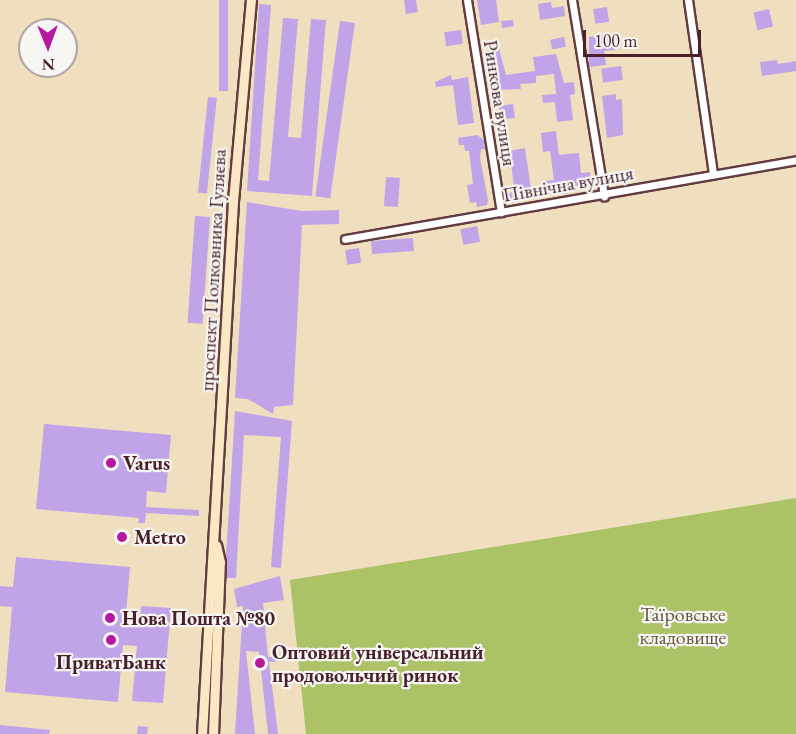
<!DOCTYPE html>
<meta charset="utf-8">
<style>
body{margin:0}
#map{position:relative;width:796px;height:734px;overflow:hidden;background:#efdfbf;font-family:"EB Garamond",serif}
div>[style]{position:absolute}
[style*='--x']{left:calc(var(--x)*1px);top:calc(var(--y)*1px);width:calc(var(--w)*1px);rotate:calc(var(--a)*1deg)}
.green>*{inset:0;background:#abc267}
.building>*{inset:0;background:#c0a4e8;transform-origin:0 0}
.roads{filter:drop-shadow(2px 0 #633c41) drop-shadow(-2px 0 #633c41) drop-shadow(0 2px #633c41) drop-shadow(0 -2px #633c41)}
.minor>*{height:7px;margin:-3.5px;padding:0 3.5px;transform-origin:3.5px;border-radius:3.5px;background:#fff}
.secondary>*{height:9px;margin:-4.5px;padding:0 4.5px;transform-origin:4.5px;border-radius:4.5px;background:#fae7c3}
.dots>*{width:16px;height:16px;translate:-50% -50%;box-sizing:border-box;border:3px solid #f6f6f2;border-radius:50%}
span{translate:-50% -50%;white-space:nowrap;text-align:center;line-height:1.15;-webkit-text-stroke:4.5px #f6f6f2;paint-order:stroke}
.street-label{font-size:20px;color:#4a1f2b}
.poi-label{font-size:20px;color:#4a1f2b;font-weight:700}
.left{translate:0 -50%;text-align:left}
.park-label{font-size:20px;color:#67503d}
.north{position:absolute;left:18px;top:18px;width:60px;height:60px;box-sizing:border-box;background:#f6f6f2;border:2px solid #b1a0a2;border-radius:50%;rotate:179deg;font-size:16px;font-weight:700;line-height:24px;text-align:center;color:#4a1f2b}
.north::after{content:'';display:block;margin:auto;width:21px;height:27px;background:#b5179e;clip-path:polygon(50% 0,100% 100%,50% 72%,0 100%)}
.scale{position:absolute;left:583px;top:30px;width:118px;height:27px;box-sizing:border-box;border:3px solid #4a1f2b;border-top:0;padding-left:8px;font-size:18px;line-height:21px;white-space:nowrap;color:#4a1f2b;-webkit-text-stroke:4px #f6f6f2;paint-order:stroke}
</style>
<div id="map">
<div class="green">
<i style="clip-path:polygon(796px 498px,796px 734px,306px 734px,290px 580px)"></i>
</div>
<div class="building">
<i style="left:219px;top:0;width:9px;height:91px"></i>
<i style="clip-path:polygon(404px 0,416px 0,418px 12px,406px 14px)"></i>
<i style="clip-path:polygon(477px 0,496px 0,499px 22px,481px 25px)"></i>
<i style="clip-path:polygon(551px 2px,552px 8px,564px 6px,565px 16px,540px 20px,538px 4px)"></i>
<i style="clip-path:polygon(259px 4px,271px 5px,258px 180px,269px 181px,283px 18px,298px 19px,288px 137px,301px 138px,311px 19px,326px 20px,312px 196px,247px 191px)"></i>
<i style="left:607px;top:7px;width:15px;height:14px;rotate:82deg"></i>
<i style="left:769px;top:9px;width:18px;height:16px;rotate:77deg"></i>
<i style="clip-path:polygon(513px 20px,514px 26px,502px 28px,501px 21px)"></i>
<i style="left:340px;top:21px;width:15px;height:177px;rotate:8deg"></i>
<i style="left:461px;top:30px;width:14px;height:17px;rotate:82deg"></i>
<i style="clip-path:polygon(613px 34px,615px 50px,604px 51px,606px 65px,589px 67px,589px 37px)"></i>
<i style="left:564px;top:37px;width:10px;height:14px;rotate:79deg"></i>
<i style="clip-path:polygon(499px 49px,506px 75px,535px 71px,533px 57px,556px 54px,564px 83px,574px 82px,575px 94px,570px 95px,573px 120px,557px 122px,555px 102px,543px 103px,542px 95px,556px 94px,554px 74px,536px 76px,536px 83px,520px 84px,521px 89px,492px 90px,487px 51px)"></i>
<i style="clip-path:polygon(777px 60px,778px 64px,796px 61px,796px 71px,762px 76px,760px 62px)"></i>
<i style="left:621px;top:66px;width:14px;height:20px;rotate:82deg"></i>
<i style="clip-path:polygon(451px 75px,452px 80px,468px 77px,474px 123px,458px 125px,453px 85px,436px 87px,435px 82px)"></i>
<i style="clip-path:polygon(616px 94px,616px 100px,622px 99px,623px 135px,607px 138px,602px 96px)"></i>
<i style="left:208px;top:97px;width:9px;height:96px;rotate:6deg"></i>
<i style="left:513px;top:104px;width:14px;height:14px;rotate:82deg"></i>
<i style="clip-path:polygon(556px 131px,559px 155px,579px 153px,581px 173px,590px 172px,591px 183px,573px 186px,567px 189px,568px 194px,543px 194px,509px 202px,507px 193px,515px 192px,509px 151px,525px 148px,531px 189px,545px 187px,544px 181px,554px 180px,550px 151px,543px 152px,541px 133px)"></i>
<i style="clip-path:polygon(477px 135px,484px 140px,485px 149px,481px 149px,480px 158px,488px 200px,487px 205px,477px 207px,476px 202px,470px 203px,467px 185px,473px 184px,469px 151px,465px 151px,464px 145px,459px 145px,458px 138px)"></i>
<i style="left:386px;top:177px;width:14px;height:29px;rotate:4deg"></i>
<i style="clip-path:polygon(247px 202px,302px 211px,339px 210px,339px 224px,302px 225px,293px 405px,274px 407px,273px 414px,248px 399px,235px 398px)"></i>
<i style="left:195px;top:216px;width:15px;height:107px;rotate:4deg"></i>
<i style="left:477px;top:226px;width:16px;height:17px;rotate:79deg"></i>
<i style="left:413px;top:238px;width:13px;height:42px;rotate:86deg"></i>
<i style="left:359px;top:248px;width:15px;height:14px;rotate:82deg"></i>
<i style="clip-path:polygon(235px 411px,292px 421px,281px 568px,271px 567px,281px 437px,244px 435px,236px 578px,226px 578px,226px 557px)"></i>
<i style="clip-path:polygon(44px 424px,171px 435px,166px 493px,147px 491px,146px 507px,199px 510px,199px 516px,146px 513px,145px 523px,138px 523px,139px 518px,36px 509px)"></i>
<i style="clip-path:polygon(16px 557px,130px 567px,125px 626px,140px 627px,141px 606px,171px 608px,163px 703px,132px 701px,137px 646px,123px 645px,118px 702px,5px 692px,12px 607px,0 606px,0 586px,13px 587px)"></i>
<i style="clip-path:polygon(280px 576px,284px 600px,263px 603px,268px 657px,283px 655px,283px 661px,269px 662px,278px 734px,268px 734px,259px 652px,246px 651px,255px 734px,235px 734px,243px 606px,237px 607px,234px 589px)"></i>
<i style="clip-path:polygon(0 725px,50px 730px,49px 734px,0 734px)"></i>
<i style="clip-path:polygon(138px 726px,148px 727px,147px 734px,137px 734px)"></i>
</div>
<div class="roads">
<div class="minor">
<i style="--x:467;--y:0;--w:215;--a:80.9"></i>
<i style="--x:572;--y:0;--w:199;--a:80.7"></i>
<i style="--x:688;--y:0;--w:176;--a:81.8"></i>
<i style="--x:345;--y:239;--w:458;--a:-9.9"></i>
</div>
<div class="secondary">
<i style="--x:202;--y:734;--w:534;--a:-86.67"></i>
<i style="--x:233;--y:201;--w:202;--a:-84.9"></i>
<i style="--x:213;--y:734;--w:172;--a:-87.7"></i>
<i style="--x:220;--y:562;--w:17;--a:-103"></i>
</div>
</div>
<div class="dots">
<i style="left:111px;top:463px;background:#b5179e"></i>
<i style="left:122px;top:537px;background:#b5179e"></i>
<i style="left:110px;top:618px;background:#b5179e"></i>
<i style="left:111px;top:640px;background:#b5179e"></i>
<i style="left:260px;top:663px;background:#b5179e"></i>
</div>
<div class="street-label">
<span style="left:500px;top:103px;rotate:81deg">Ринкова вулиця</span>
<span style="left:568px;top:184px;rotate:-10deg">Північна вулиця</span>
<span style="left:213px;top:270px;rotate:-87deg">проспект Полковника Гуляєва</span>
</div>
<div class="poi-label">
<span class="left" style="left:123px;top:463px">Varus</span>
<span class="left" style="left:134px;top:537px">Metro</span>
<span class="left" style="left:122px;top:618px">Нова Пошта №80</span>
<span class="left" style="left:272px;top:664px">Оптовий універсальний<br>продовольчий ринок</span>
<span style="left:111px;top:662px">ПриватБанк</span>
</div>
<div class="park-label">
<span style="left:683px;top:626px">Таїровське<br>кладовище</span>
</div>
<div class="north">N</div>
<div class="scale">100 m</div>
</div>
